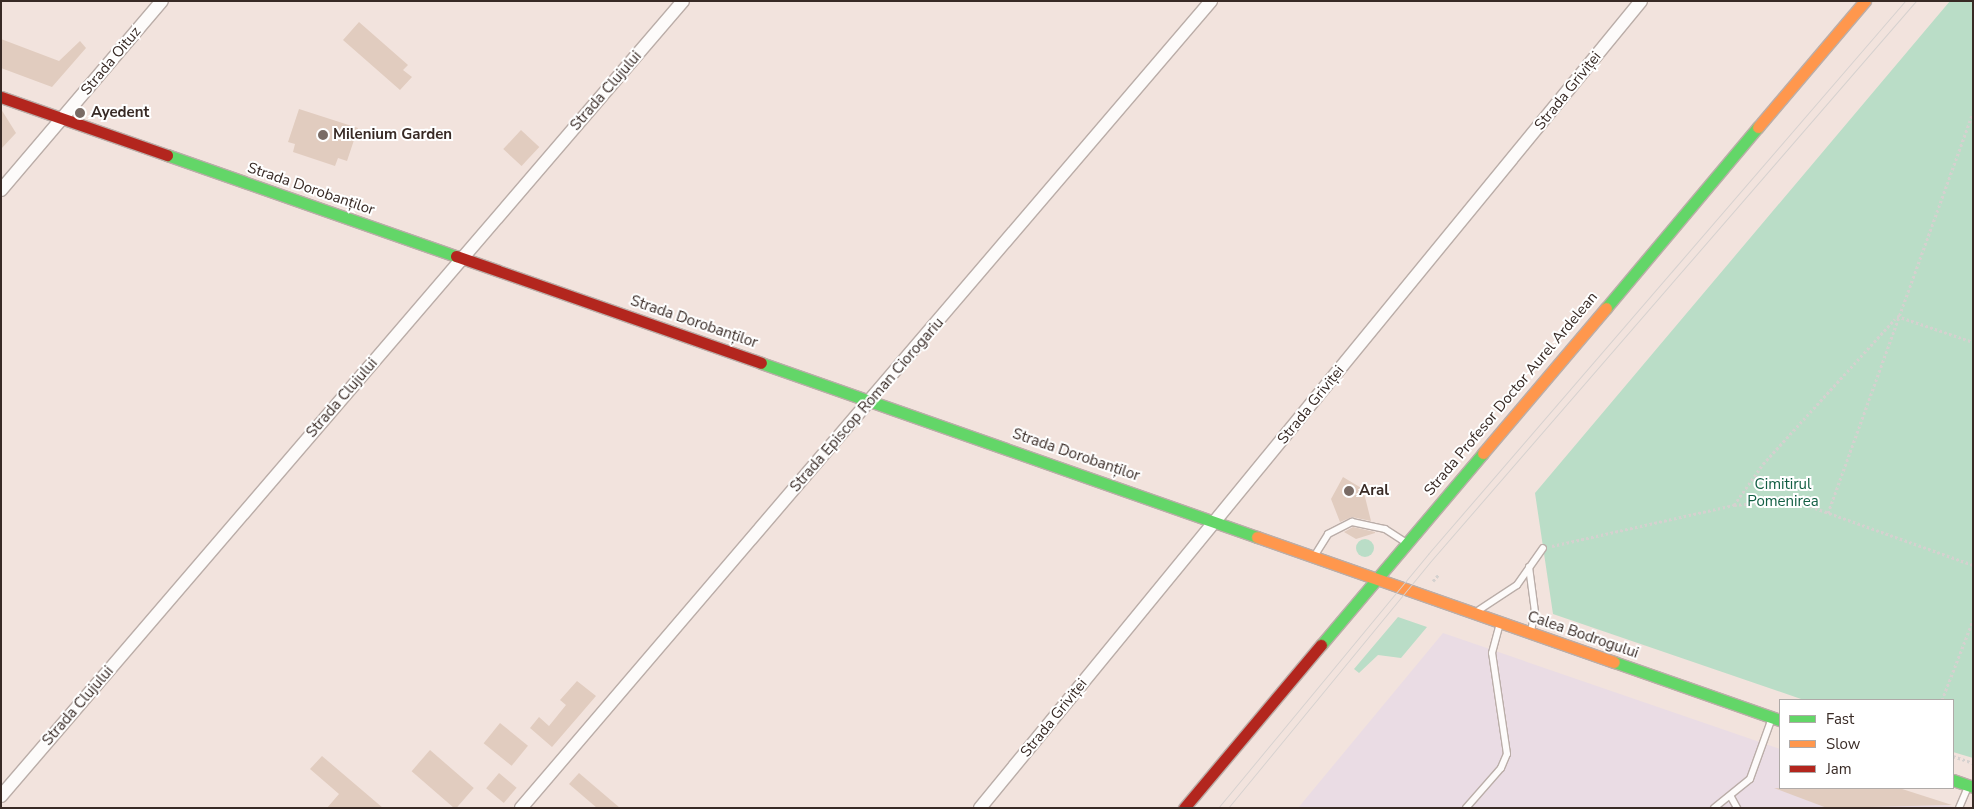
<!DOCTYPE html>
<meta charset="utf-8">
<style>
body{margin:0}
#map{position:relative;width:1974px;height:809px;overflow:hidden;background:#f2e3dd;font-family:"Nunito Sans",sans-serif}
div>[style]{position:absolute}
[style*='--x']{left:calc(var(--x)*1px);top:calc(var(--y)*1px);width:calc(var(--w)*1px);rotate:calc(var(--a)*1deg)}
.industrial>*{inset:0;background:#eadce4}
.green>*{inset:0;background:#baddc7}
.round{border-radius:50%}
.building>*{inset:0;background:#e1ccbf;transform-origin:0 0}
.path>*{height:3px;margin-top:-1.5px;transform-origin:0;background:repeating-linear-gradient(90deg,#d5d1cf 0 2.5px,transparent 0 5px)}
.roads{filter:drop-shadow(1px 0 #baada8) drop-shadow(-1px 0 #baada8) drop-shadow(0 1px #baada8) drop-shadow(0 -1px #baada8)}
.lane>*{height:6px;margin:-3px;padding:0 3px;transform-origin:3px;border-radius:3px;background:#fdfbfa}
.street>*{height:12px;margin:-6px;padding:0 6px;transform-origin:6px;border-radius:6px;background:#fdfbfa}
.fast>*{height:11px;margin:-5.5px;padding:0 5.5px;transform-origin:5.5px;border-radius:5.5px;background:#63d668}
.slow>*{height:11px;margin:-5.5px;padding:0 5.5px;transform-origin:5.5px;border-radius:5.5px;background:#ff974d}
.jam>*{height:11px;margin:-5.5px;padding:0 5.5px;transform-origin:5.5px;border-radius:5.5px;background:#b3261e}
.tram>*{height:1px;margin:-0.5px;padding:0 0.5px;transform-origin:0.5px;border-radius:0.5px;background:#d6d1cf}
.dots>*{width:14px;height:14px;translate:-50% -50%;box-sizing:border-box;border:2px solid #fff;border-radius:50%}
span{translate:-50% -50%;white-space:nowrap;text-align:center;line-height:1.15;-webkit-text-stroke:4px #fff;paint-order:stroke}
.street-label{font-size:15px;color:#382a25}
.poi-label{font-size:15px;color:#382a25;font-weight:700}
.left{translate:0 -50%;text-align:left}
.park-label{font-size:15px;color:#125e43}
.frame{position:absolute;inset:0;border:2px solid #382a25;pointer-events:none}
.legend{position:absolute;left:1779px;top:699px;width:175px;height:90px;box-sizing:border-box;background:#fff;border:1px solid #afaaa8;margin:0;padding:6px 9px;list-style:none;font-size:15px;color:#382a25}
.legend li{display:flex;align-items:center;gap:10px;height:25px}
.legend b{width:25px;border:1px solid #afaaa8}
</style>
<div id="map">
<div class="industrial">
<i style="clip-path:polygon(1443px 633px,1780px 749px,1780px 788px,1897px 788px,1956px 808px,1298px 808px)"></i>
</div>
<div class="green">
<i style="clip-path:polygon(1950px 1px,1973px 1px,1973px 758px,1953px 752px,1953px 700px,1804px 700px,1553px 614px,1535px 493px)"></i>
<i class="round" style="left:1356px;top:539px;width:18px;height:18px"></i>
<i style="clip-path:polygon(1398px 617px,1427px 627px,1401px 658px,1378px 655px,1359px 673px,1354px 669px)"></i>
</div>
<div class="building">
<i style="clip-path:polygon(359px 22px,408px 65px,403px 70px,412px 77px,400px 90px,343px 40px)"></i>
<i style="clip-path:polygon(1px 39px,59px 61px,80px 41px,86px 48px,52px 87px,1px 68px)"></i>
<i style="clip-path:polygon(1px 109px,16px 133px,1px 149px)"></i>
<i style="clip-path:polygon(299px 109px,358px 128px,347px 161px,338px 158px,335px 166px,293px 152px,295px 144px,288px 142px)"></i>
<i style="left:521px;top:130px;width:25px;height:26px;rotate:43deg"></i>
<i style="clip-path:polygon(1343px 477px,1363px 489px,1371px 521px,1352px 517px,1340px 522px,1331px 499px)"></i>
<i style="clip-path:polygon(1353px 527px,1375px 532px,1375px 533px,1356px 539px,1344px 532px)"></i>
<i style="clip-path:polygon(577px 681px,596px 696px,552px 747px,530px 728px,539px 717px,549px 726px,566px 705px,560px 700px)"></i>
<i style="left:500px;top:723px;width:36px;height:26px;rotate:39deg"></i>
<i style="left:430px;top:750px;width:58px;height:28px;rotate:41deg"></i>
<i style="clip-path:polygon(322px 756px,383px 808px,327px 808px,339px 794px,310px 769px)"></i>
<i style="left:499px;top:773px;width:23px;height:20px;rotate:40deg"></i>
<i style="clip-path:polygon(579px 773px,620px 808px,597px 808px,569px 784px)"></i>
<i style="clip-path:polygon(1774px 788px,1899px 788px,1952px 805px,1827px 808px)"></i>
</div>
<div class="path">
<i style="--x:1897;--y:316;--w:80;--a:18.9"></i>
<i style="--x:1734;--y:505;--w:50;--a:-54.7"></i>
<i style="--x:1763;--y:464;--w:196;--a:-47.7"></i>
<i style="--x:1828;--y:513;--w:425;--a:-70.1"></i>
<i style="--x:1552;--y:546;--w:187;--a:-12.7"></i>
<i style="--x:1734;--y:505;--w:45;--a:-5.1"></i>
<i style="--x:1779;--y:501;--w:22;--a:5"></i>
<i style="--x:1801;--y:503;--w:183;--a:19.8"></i>
<i style="--x:1433;--y:581;--w:9;--a:-49"></i>
<i style="--x:1942;--y:700;--w:86;--a:-68.8"></i>
<i style="--x:1953;--y:756;--w:21;--a:19"></i>
</div>
<div class="roads">
<div class="lane">
<i style="--x:1315;--y:555;--w:25;--a:-58"></i>
<i style="--x:1328;--y:534;--w:27;--a:-27"></i>
<i style="--x:1352;--y:522;--w:34;--a:12"></i>
<i style="--x:1385;--y:529;--w:24;--a:33"></i>
<i style="--x:1529;--y:567;--w:45;--a:82.4"></i>
<i style="--x:1535;--y:612;--w:19;--a:102"></i>
<i style="--x:1479;--y:610;--w:45;--a:-33.3"></i>
<i style="--x:1517;--y:585;--w:45;--a:-54.9"></i>
<i style="--x:1731;--y:797;--w:13;--a:61"></i>
<i style="--x:1466;--y:808;--w:53;--a:-48.8"></i>
<i style="--x:1501;--y:768;--w:15;--a:-67"></i>
<i style="--x:1507;--y:754;--w:102;--a:-98.4"></i>
<i style="--x:1492;--y:653;--w:31;--a:-75"></i>
<i style="--x:1714;--y:808;--w:46;--a:-38.9"></i>
<i style="--x:1750;--y:779;--w:65;--a:-70.2"></i>
<i style="--x:1959;--y:808;--w:23;--a:-67"></i>
</div>
<div class="street">
<i style="--x:1;--y:190;--w:248;--a:-49.6"></i>
<i style="--x:1;--y:796;--w:1047;--a:-49.37"></i>
<i style="--x:521;--y:808;--w:1062;--a:-49.47"></i>
<i style="--x:980;--y:808;--w:1043;--a:-50.68"></i>
</div>
<div class="fast">
<i style="--x:167;--y:155;--w:306;--a:19.3"></i>
<i style="--x:1606;--y:308;--w:236;--a:-50"></i>
<i style="--x:761;--y:363;--w:526;--a:19.33"></i>
<i style="--x:1321;--y:645;--w:251;--a:-49.8"></i>
<i style="--x:1614;--y:662;--w:176;--a:19.3"></i>
<i style="--x:1953;--y:780;--w:21;--a:19"></i>
</div>
<div class="slow">
<i style="--x:1758;--y:127;--w:165;--a:-49.7"></i>
<i style="--x:1483;--y:453;--w:190;--a:-49.7"></i>
<i style="--x:1257;--y:537;--w:378;--a:19.3"></i>
</div>
<div class="jam">
<i style="--x:1;--y:97;--w:176;--a:19.3"></i>
<i style="--x:456;--y:256;--w:323;--a:19.3"></i>
<i style="--x:1184;--y:808;--w:213;--a:-50"></i>
</div>
</div>
<div class="tram">
<i style="--x:1218;--y:808;--w:330;--a:-50.4"></i>
<i style="--x:1428;--y:554;--w:730;--a:-49.22"></i>
<i style="--x:1228;--y:808;--w:318;--a:-50.6"></i>
<i style="--x:1430;--y:562;--w:742;--a:-49.1"></i>
</div>
<div class="dots">
<i style="left:80px;top:113px;background:#796b65"></i>
<i style="left:323px;top:135px;background:#796b65"></i>
<i style="left:1349px;top:491px;background:#796b65"></i>
</div>
<div class="street-label">
<span style="left:111px;top:61px;rotate:-50deg">Strada Oituz</span>
<span style="left:606px;top:91px;rotate:-49deg">Strada Clujului</span>
<span style="left:1568px;top:91px;rotate:-51deg">Strada Griviței</span>
<span style="left:311px;top:189px;rotate:19deg">Strada Dorobanților</span>
<span style="left:694px;top:322px;rotate:19deg">Strada Dorobanților</span>
<span style="left:1511px;top:394px;rotate:-50deg">Strada Profesor Doctor Aurel Ardelean</span>
<span style="left:342px;top:398px;rotate:-49deg">Strada Clujului</span>
<span style="left:867px;top:405px;rotate:-49deg">Strada Episcop Roman Ciorogariu</span>
<span style="left:1311px;top:405px;rotate:-51deg">Strada Griviței</span>
<span style="left:1076px;top:455px;rotate:19deg">Strada Dorobanților</span>
<span style="left:1583px;top:635px;rotate:19deg">Calea Bodrogului</span>
<span style="left:78px;top:706px;rotate:-49deg">Strada Clujului</span>
<span style="left:1054px;top:718px;rotate:-51deg">Strada Griviței</span>
</div>
<div class="poi-label">
<span class="left" style="left:91px;top:113px">Ayedent</span>
<span class="left" style="left:333px;top:135px">Milenium Garden</span>
<span class="left" style="left:1359px;top:491px">Aral</span>
</div>
<div class="park-label">
<span style="left:1783px;top:493px">Cimitirul<br>Pomenirea</span>
</div>
<div class="frame"></div>
<ul class="legend">
<li><b style="height:6px;background:#63d668"></b>Fast</li>
<li><b style="height:6px;background:#ff974d"></b>Slow</li>
<li><b style="height:6px;background:#b3261e"></b>Jam</li>
</ul>
</div>
